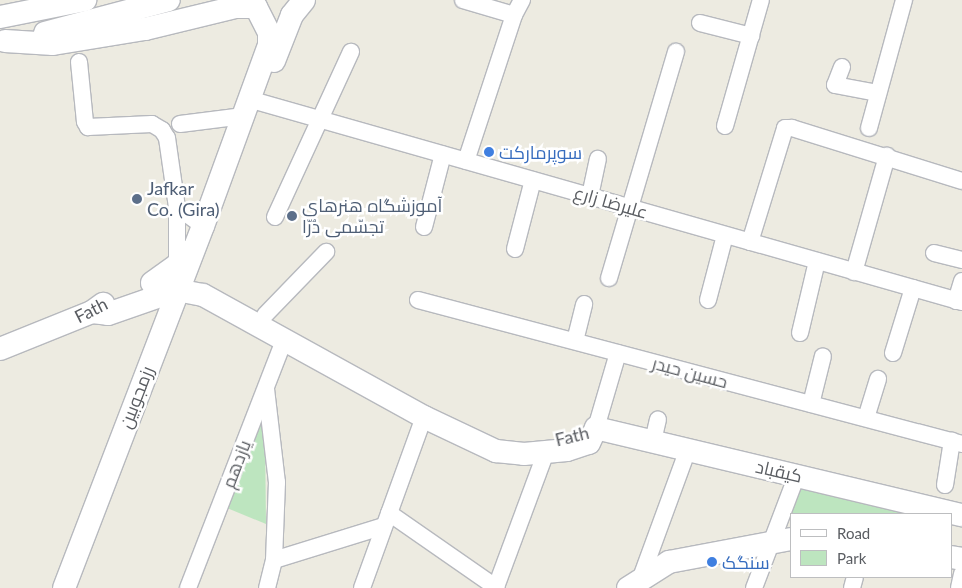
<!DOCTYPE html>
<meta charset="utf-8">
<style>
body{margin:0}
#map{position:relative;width:962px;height:588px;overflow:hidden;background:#edebe1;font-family:Lato,Cairo,sans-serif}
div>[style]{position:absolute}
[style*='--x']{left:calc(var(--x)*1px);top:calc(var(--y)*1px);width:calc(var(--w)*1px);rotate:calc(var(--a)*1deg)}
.green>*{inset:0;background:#bde5bf}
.roads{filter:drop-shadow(1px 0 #b7b9be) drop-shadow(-1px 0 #b7b9be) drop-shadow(0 1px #b7b9be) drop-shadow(0 -1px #b7b9be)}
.street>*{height:16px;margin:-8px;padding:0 8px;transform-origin:8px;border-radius:8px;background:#fff}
.secondary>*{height:22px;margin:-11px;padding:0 11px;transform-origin:11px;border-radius:11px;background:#fff}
.dots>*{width:14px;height:14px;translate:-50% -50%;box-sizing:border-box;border:2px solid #fff;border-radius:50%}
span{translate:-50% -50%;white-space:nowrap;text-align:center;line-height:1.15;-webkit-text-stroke:5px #fff;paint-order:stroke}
.shop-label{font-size:18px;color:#366cbe}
.left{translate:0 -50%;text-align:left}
.service-label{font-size:18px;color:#4e5e75}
.street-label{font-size:18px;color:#5a5d62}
.legend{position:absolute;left:790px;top:513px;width:162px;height:65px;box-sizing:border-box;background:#fff;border:1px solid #bdbec0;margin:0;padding:6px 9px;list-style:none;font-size:15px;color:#5a5d62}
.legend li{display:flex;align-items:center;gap:10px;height:25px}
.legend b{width:25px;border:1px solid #bdbec0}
</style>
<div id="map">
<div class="green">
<i style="clip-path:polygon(262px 410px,265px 438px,266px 524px,227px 508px)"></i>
<i style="clip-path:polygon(801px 484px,930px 514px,791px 514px,791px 520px,787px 519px)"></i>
</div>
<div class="roads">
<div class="street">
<i style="--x:463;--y:0;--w:53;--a:16.4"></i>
<i style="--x:700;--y:23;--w:53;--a:14.3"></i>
<i style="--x:79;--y:62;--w:60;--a:84.3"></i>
<i style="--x:85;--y:122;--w:6;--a:59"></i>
<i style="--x:88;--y:127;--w:64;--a:-2.7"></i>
<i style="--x:152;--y:124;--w:12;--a:31"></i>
<i style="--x:162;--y:130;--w:9;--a:58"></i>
<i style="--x:167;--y:138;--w:70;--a:81.8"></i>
<i style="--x:177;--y:207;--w:58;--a:90"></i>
<i style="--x:842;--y:67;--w:19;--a:111"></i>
<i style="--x:835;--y:85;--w:44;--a:10.5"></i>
<i style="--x:259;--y:102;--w:731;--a:15.88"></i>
<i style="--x:180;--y:124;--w:64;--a:-7.2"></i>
<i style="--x:725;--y:126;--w:131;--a:-74.1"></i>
<i style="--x:869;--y:128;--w:133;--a:-74.7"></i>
<i style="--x:466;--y:161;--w:154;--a:-71.8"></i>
<i style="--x:514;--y:15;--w:17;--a:-62"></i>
<i style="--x:590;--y:196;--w:38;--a:-78"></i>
<i style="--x:177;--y:207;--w:32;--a:36"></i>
<i style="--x:275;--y:217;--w:182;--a:-65.3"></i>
<i style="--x:424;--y:227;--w:75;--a:-75.4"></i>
<i style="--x:750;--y:242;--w:119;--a:-72.9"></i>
<i style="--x:785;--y:128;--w:7;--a:0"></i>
<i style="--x:792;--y:128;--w:178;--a:17.3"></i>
<i style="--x:515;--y:249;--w:71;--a:-75.4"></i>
<i style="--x:934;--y:253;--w:29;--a:14"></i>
<i style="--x:854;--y:272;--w:121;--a:-74.1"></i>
<i style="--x:609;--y:278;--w:236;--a:-73.5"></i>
<i style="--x:418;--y:300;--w:563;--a:14.83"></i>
<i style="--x:708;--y:300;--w:67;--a:-75.3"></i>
<i style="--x:956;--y:301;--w:21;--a:-73"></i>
<i style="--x:265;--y:315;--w:88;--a:-45.9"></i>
<i style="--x:800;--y:333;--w:74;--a:-76.7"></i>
<i style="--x:575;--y:341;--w:38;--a:-76"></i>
<i style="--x:893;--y:353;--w:68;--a:-72.9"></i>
<i style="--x:266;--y:389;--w:94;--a:83.3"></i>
<i style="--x:277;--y:482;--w:78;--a:92.2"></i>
<i style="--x:274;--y:560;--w:29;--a:104"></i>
<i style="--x:811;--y:404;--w:49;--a:-76"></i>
<i style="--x:866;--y:418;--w:41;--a:-72.9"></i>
<i style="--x:596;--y:428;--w:78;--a:-73.7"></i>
<i style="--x:653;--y:441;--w:22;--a:-77"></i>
<i style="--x:945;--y:485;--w:45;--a:-81"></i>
<i style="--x:389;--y:513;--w:131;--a:34.8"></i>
<i style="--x:274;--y:560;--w:115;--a:-17.2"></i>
<i style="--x:639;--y:583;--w:143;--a:-69.9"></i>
<i style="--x:496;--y:587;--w:144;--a:-69.7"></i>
<i style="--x:188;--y:588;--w:265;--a:-68.8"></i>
<i style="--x:362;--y:588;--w:182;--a:-70.1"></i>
<i style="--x:754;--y:588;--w:121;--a:-69.2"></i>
<i style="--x:852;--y:588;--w:11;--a:-75"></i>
<i style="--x:959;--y:588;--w:14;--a:-78"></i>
</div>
<div class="secondary">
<i style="--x:0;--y:17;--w:87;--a:-11.3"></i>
<i style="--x:45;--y:33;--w:128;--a:-14.9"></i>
<i style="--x:5;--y:41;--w:48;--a:3.6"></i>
<i style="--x:53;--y:44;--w:93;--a:-9.3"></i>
<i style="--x:145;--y:29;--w:94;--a:-13.6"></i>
<i style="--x:236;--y:7;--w:20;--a:0"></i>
<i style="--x:256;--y:7;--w:28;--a:63"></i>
<i style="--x:269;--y:32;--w:13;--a:90"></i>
<i style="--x:269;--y:45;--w:193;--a:110"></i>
<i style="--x:203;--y:226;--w:388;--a:111"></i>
<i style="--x:274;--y:61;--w:49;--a:-68.6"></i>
<i style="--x:292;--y:15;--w:19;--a:-51"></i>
<i style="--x:152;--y:283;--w:31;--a:-36"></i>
<i style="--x:177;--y:265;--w:16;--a:-55"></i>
<i style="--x:92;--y:312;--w:16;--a:7"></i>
<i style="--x:108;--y:314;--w:73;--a:-19.2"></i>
<i style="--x:177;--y:290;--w:26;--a:11"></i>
<i style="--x:203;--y:295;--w:252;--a:28.9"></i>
<i style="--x:424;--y:417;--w:80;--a:25.3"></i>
<i style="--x:496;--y:451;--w:28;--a:6"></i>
<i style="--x:524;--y:454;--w:43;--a:-5.3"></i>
<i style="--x:567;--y:450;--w:23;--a:-18"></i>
<i style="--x:589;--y:443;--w:17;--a:-65"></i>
<i style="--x:0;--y:349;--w:99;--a:-21.9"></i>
<i style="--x:92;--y:312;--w:14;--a:-36"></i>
<i style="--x:596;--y:428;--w:376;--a:13.4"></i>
<i style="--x:951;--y:557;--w:11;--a:10"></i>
<i style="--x:628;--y:588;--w:49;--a:-32.4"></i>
<i style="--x:669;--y:562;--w:124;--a:-10.7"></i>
</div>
</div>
<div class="dots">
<i style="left:489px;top:152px;background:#3f7fe0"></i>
<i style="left:137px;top:199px;background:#5c6f8a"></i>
<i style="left:292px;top:216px;background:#5c6f8a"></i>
<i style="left:712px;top:562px;background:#3f7fe0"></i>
</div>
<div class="shop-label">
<span class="left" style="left:499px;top:152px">سوپرمارکت</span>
<span class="left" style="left:722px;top:562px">سنگک</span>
</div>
<div class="service-label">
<span class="left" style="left:147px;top:199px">Jafkar<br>Co. (Gira)</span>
<span class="left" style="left:302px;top:216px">آموزشگاه هنرهای<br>تجسّمی دُرّا</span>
</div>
<div class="street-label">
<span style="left:611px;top:202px;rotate:16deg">علیرضا زارع</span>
<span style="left:91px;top:310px;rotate:-27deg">Fath</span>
<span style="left:690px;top:372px;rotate:15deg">حسین حیدر</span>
<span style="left:136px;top:397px;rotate:-69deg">رزمجوبین</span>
<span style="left:572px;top:436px;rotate:-14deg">Fath</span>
<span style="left:236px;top:464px;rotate:-69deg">یازدهم</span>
<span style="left:779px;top:471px;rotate:13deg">کیقباد</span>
</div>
<ul class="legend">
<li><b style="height:6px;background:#fff"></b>Road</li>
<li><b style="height:14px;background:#bde5bf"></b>Park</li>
</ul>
</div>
